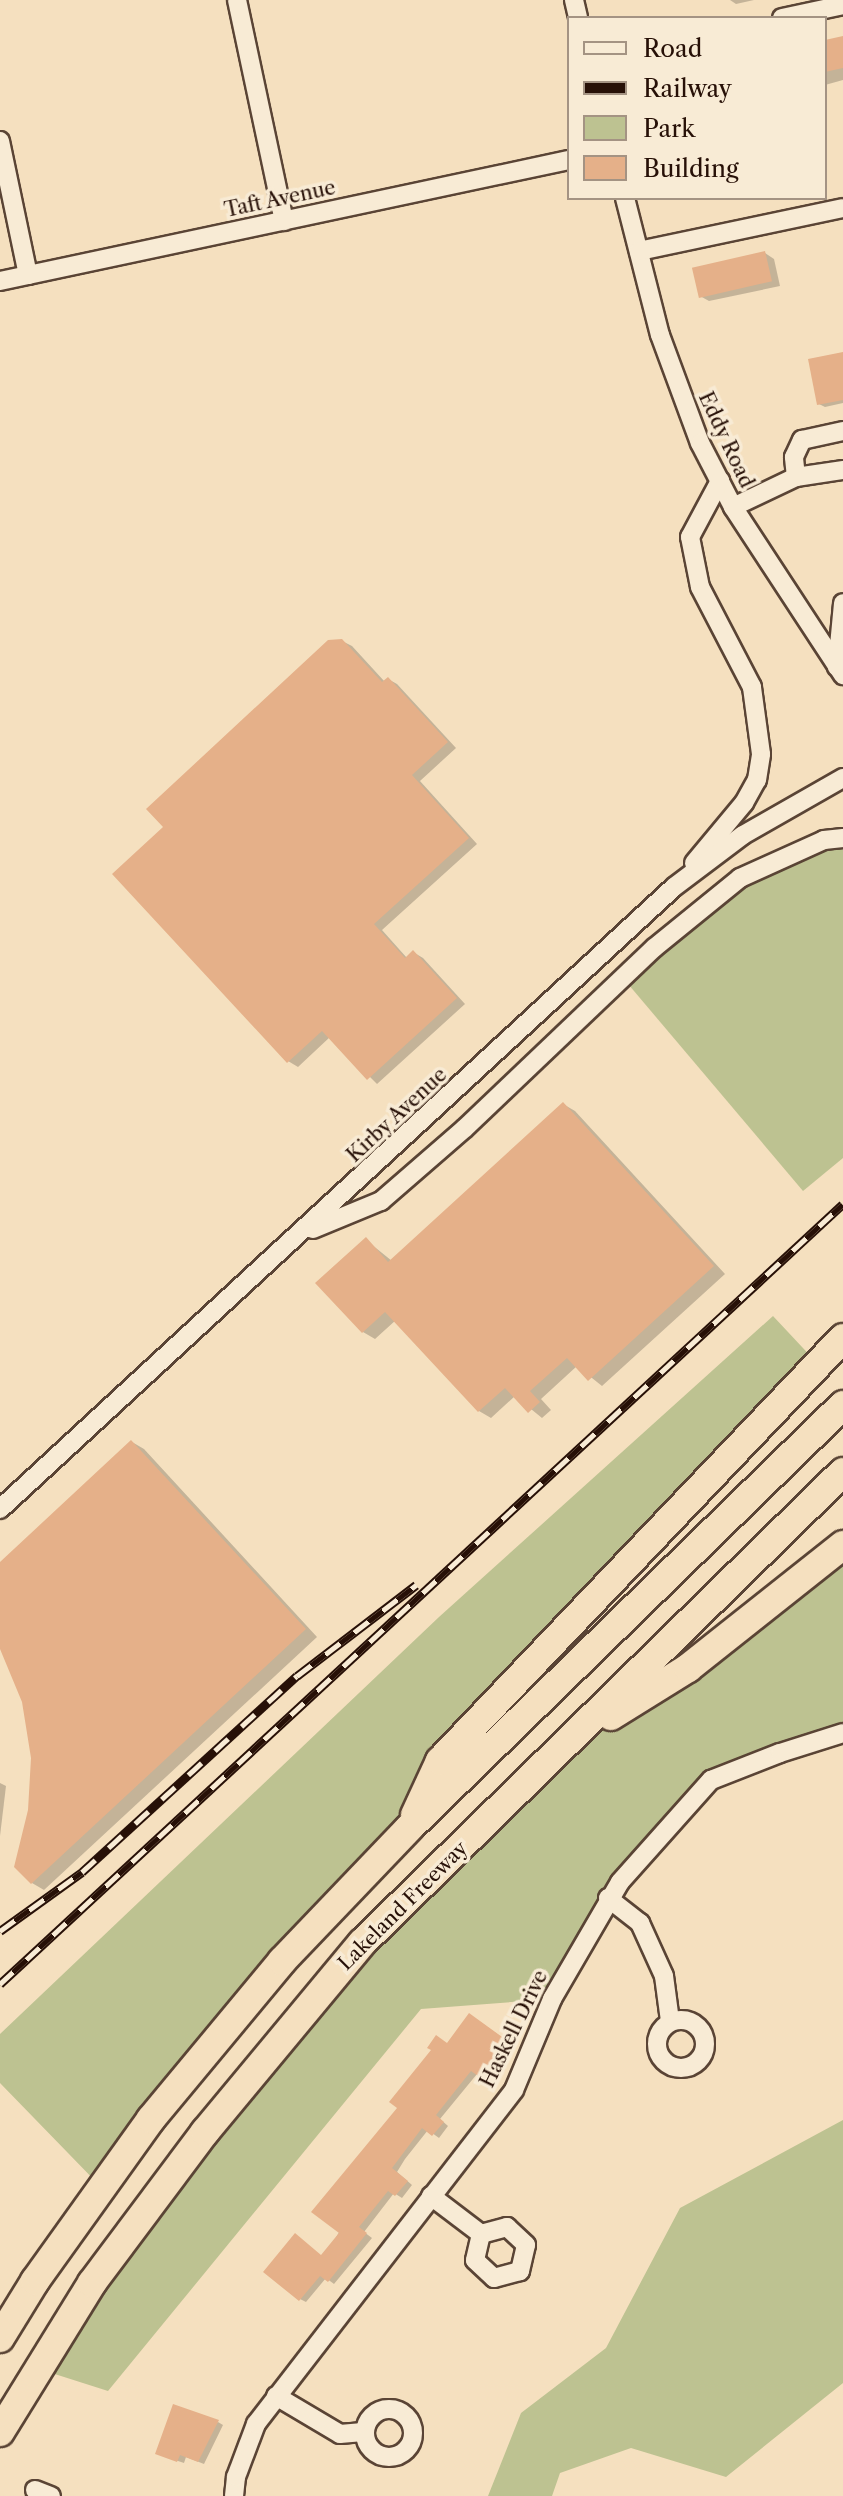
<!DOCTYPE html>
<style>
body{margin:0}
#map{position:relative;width:843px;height:2496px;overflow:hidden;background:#f5e0bf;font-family:"Libre Caslon Text",serif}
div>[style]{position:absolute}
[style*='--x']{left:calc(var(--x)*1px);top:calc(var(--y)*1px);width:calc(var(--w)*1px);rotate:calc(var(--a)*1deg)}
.green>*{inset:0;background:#bdc291}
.shadow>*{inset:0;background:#0003}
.building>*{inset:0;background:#e5b089;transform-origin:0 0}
.roads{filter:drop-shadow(2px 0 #5a4435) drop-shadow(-2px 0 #5a4435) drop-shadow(0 2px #5a4435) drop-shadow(0 -2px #5a4435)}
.minor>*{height:18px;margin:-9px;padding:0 9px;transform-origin:9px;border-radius:9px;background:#f8ebd5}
.minor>.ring{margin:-9px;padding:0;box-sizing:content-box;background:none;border:18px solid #f8ebd5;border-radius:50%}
.highway>*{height:28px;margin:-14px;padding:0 14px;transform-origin:14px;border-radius:14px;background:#f5e0bf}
.rail>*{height:9px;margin-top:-4.5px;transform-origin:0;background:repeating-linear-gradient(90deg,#f8ebd5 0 18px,#271007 0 36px);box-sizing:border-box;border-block:2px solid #271007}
span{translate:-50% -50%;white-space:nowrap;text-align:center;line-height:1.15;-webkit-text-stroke:7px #f8ebd5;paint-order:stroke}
.street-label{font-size:20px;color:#271007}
.legend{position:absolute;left:567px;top:16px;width:260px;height:184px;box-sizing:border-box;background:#f8ebd5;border:2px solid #a49383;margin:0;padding:10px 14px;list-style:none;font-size:24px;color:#271007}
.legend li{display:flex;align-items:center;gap:16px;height:40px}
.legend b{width:40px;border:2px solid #a49383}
</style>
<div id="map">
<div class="green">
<i style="clip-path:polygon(843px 838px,843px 1158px,803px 1191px,623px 978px,740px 878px)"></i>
<i style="clip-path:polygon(773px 1316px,817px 1363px,536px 1657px,409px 1828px,102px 2188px,0 2083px,0 2034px,439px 1617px)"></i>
<i style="clip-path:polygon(843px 1545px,843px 1733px,711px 1780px,620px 1882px,552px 1999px,421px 2009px,108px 2391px,39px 2369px,205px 2132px,566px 1744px)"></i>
<i style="clip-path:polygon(843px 2120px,843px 2383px,726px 2477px,631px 2448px,560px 2473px,552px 2496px,488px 2496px,521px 2413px,606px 2348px,680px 2208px)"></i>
</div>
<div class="shadow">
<i style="clip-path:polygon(730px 0,754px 0,736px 4px)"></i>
<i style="clip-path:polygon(843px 38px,843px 80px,825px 85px,825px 42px)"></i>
<i style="clip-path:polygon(765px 253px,774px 259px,780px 286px,709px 301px,700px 296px)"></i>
<i style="clip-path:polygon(843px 354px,843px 403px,825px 407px,819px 404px)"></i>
<i style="clip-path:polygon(342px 641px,352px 646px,385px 682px,388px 679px,397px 684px,456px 748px,420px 781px,477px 844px,382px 930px,407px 958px,413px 952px,423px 958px,465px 1004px,377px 1084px,330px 1037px,298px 1067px,288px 1061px,166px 827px)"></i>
<i style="clip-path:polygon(563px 1104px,575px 1111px,725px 1274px,602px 1386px,577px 1366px,541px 1399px,551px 1410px,542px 1418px,515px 1396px,491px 1418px,479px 1411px,396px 1320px,375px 1339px,363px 1332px,366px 1240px,392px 1261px)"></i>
<i style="clip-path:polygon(132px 1442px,144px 1449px,317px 1637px,44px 1890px,32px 1883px,33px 1757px,24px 1702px,0 1646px,0 1565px)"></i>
<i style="clip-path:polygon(0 1783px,6px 1786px,0 1836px)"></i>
<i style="clip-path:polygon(476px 2019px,514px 2046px,484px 2078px,477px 2074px,440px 2119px,448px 2126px,439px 2138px,428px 2130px,405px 2159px,397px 2172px,412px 2185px,402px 2198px,394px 2193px,364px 2232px,372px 2238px,334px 2284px,326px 2278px,306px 2302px,300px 2299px,448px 2046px)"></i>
<i style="clip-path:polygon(218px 2422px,223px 2425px,204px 2464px,186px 2457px,184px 2463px,163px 2456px)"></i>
</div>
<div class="building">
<i style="clip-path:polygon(843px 36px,843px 68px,825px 72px,825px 40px)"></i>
<i style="left:765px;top:251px;width:31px;height:75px;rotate:77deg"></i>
<i style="clip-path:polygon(843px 352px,843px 400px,817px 405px,808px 359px)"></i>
<i style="clip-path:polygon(342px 639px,382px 682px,388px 677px,448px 742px,412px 775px,469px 838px,374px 924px,405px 958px,413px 950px,457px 998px,367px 1080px,322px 1031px,287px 1063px,112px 874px,163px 827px,146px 809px,328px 640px)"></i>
<i style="clip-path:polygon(563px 1102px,714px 1266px,588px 1381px,567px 1358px,530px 1391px,540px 1402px,528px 1413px,505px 1388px,478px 1412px,385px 1312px,362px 1333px,315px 1283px,366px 1237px,388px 1262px)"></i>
<i style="clip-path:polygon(131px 1440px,306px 1629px,31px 1884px,14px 1867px,28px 1810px,31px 1758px,22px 1702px,0 1649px,0 1562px)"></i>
<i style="clip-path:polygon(469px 2013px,509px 2042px,478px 2076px,471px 2071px,436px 2115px,444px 2122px,432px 2136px,422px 2128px,392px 2168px,408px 2181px,395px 2196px,388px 2191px,359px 2227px,367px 2233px,328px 2282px,320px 2276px,299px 2301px,263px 2272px,295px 2233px,321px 2255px,339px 2233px,311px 2212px,397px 2108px,389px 2102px,431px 2050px,427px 2048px,436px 2035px,447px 2043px)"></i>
<i style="clip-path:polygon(173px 2404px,219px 2420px,198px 2462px,180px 2455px,177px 2462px,155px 2454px)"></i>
</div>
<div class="roads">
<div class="minor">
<i style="--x:237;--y:0;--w:226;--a:78"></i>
<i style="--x:574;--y:0;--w:18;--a:77"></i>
<i style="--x:782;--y:18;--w:62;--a:-12"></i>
<i style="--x:0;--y:141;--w:137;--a:78.2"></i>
<i style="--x:625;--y:198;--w:141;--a:75.7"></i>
<i style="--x:660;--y:335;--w:115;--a:69.7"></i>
<i style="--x:700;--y:443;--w:72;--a:62.7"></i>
<i style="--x:733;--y:507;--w:201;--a:56.8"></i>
<i style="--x:639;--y:251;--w:208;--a:-11.9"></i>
<i style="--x:0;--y:281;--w:582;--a:-12.01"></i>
<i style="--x:796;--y:477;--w:20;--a:-96"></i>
<i style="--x:794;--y:457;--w:19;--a:-65"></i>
<i style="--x:802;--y:440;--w:42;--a:-12.4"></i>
<i style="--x:733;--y:507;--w:70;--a:-25.5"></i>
<i style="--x:796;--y:477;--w:48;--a:-8.5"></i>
<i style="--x:837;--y:667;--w:64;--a:-84.6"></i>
<i style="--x:694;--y:863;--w:78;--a:-50.2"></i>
<i style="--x:744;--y:803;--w:26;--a:-61"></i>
<i style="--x:757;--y:780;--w:26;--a:-81"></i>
<i style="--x:761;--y:754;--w:68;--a:-97.7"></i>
<i style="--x:752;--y:687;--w:113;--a:-117.5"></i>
<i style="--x:700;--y:587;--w:51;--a:-101.3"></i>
<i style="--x:690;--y:537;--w:64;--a:-61.8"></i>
<i style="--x:313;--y:1229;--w:74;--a:-22.4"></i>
<i style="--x:381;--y:1201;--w:111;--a:-41"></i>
<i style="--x:465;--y:1128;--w:261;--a:-43.6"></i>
<i style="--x:654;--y:948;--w:111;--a:-39.1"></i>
<i style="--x:740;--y:878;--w:92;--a:-24.3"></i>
<i style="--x:824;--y:840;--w:19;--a:-6"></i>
<i style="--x:0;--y:1509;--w:917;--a:-42.7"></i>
<i style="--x:674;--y:887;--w:86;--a:-37"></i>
<i style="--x:743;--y:835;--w:115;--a:-29.7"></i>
<i style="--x:608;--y:1898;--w:41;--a:38"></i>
<i style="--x:640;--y:1923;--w:58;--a:65.6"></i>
<i style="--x:664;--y:1976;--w:45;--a:82.4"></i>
<i class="ring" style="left:657px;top:2020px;width:30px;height:30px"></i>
<i style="--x:431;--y:2196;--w:63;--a:37.2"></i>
<i style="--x:507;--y:2227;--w:26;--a:43"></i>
<i style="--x:526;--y:2245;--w:27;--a:103"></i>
<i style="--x:520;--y:2271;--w:27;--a:165"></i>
<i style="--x:494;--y:2278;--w:26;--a:-137"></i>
<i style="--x:475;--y:2260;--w:27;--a:-77"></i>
<i style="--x:481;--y:2234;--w:27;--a:-15"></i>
<i style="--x:276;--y:2396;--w:74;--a:30.7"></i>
<i style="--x:340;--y:2434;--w:23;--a:-5"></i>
<i class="ring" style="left:365px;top:2409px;width:30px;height:30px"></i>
<i style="--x:35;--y:2490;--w:17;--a:21"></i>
<i style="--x:234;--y:2496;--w:19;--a:-84"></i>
<i style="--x:236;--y:2477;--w:57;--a:-69.3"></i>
<i style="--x:256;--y:2424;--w:422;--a:-52.3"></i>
<i style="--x:514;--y:2090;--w:99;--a:-67.3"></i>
<i style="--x:552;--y:1999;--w:135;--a:-59.8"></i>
<i style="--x:620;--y:1882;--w:137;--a:-48.3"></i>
<i style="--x:711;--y:1780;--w:74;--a:-21.4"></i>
<i style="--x:780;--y:1753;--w:66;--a:-17.6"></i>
</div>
<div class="highway">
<i style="--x:611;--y:1716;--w:91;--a:-31.9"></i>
<i style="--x:688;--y:1668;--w:198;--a:-38.4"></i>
<i style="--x:415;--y:1815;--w:60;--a:-65.2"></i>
<i style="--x:440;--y:1761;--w:584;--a:-46.39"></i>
<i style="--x:0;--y:2338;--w:67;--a:-58.4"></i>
<i style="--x:35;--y:2281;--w:199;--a:-54.4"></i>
<i style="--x:151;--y:2119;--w:205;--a:-50.3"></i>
<i style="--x:282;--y:1961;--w:184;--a:-46.3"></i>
<i style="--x:409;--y:1828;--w:606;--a:-44.26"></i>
<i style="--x:0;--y:2432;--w:175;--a:-58.3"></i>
<i style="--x:92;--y:2283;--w:189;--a:-53.2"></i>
<i style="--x:205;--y:2132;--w:246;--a:-50.3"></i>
<i style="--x:362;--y:1943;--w:673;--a:-44.4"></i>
</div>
</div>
<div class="rail">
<i style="--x:0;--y:1931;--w:101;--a:-35.7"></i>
<i style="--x:82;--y:1872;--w:291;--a:-42.4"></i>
<i style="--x:297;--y:1676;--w:150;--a:-37.4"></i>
<i style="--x:0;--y:1984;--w:1148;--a:-42.78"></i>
</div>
<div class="street-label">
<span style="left:280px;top:199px;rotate:-12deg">Taft Avenue</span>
<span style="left:726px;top:440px;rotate:65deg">Eddy Road</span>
<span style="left:397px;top:1115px;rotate:-43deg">Kirby Avenue</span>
<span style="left:403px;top:1906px;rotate:-45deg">Lakeland Freeway</span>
<span style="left:514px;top:2029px;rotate:-64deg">Haskell Drive</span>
</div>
<ul class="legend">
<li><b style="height:10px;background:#f8ebd5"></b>Road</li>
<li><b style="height:10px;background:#271007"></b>Railway</li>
<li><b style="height:22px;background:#bdc291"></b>Park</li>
<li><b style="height:22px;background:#e5b089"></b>Building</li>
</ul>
</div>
